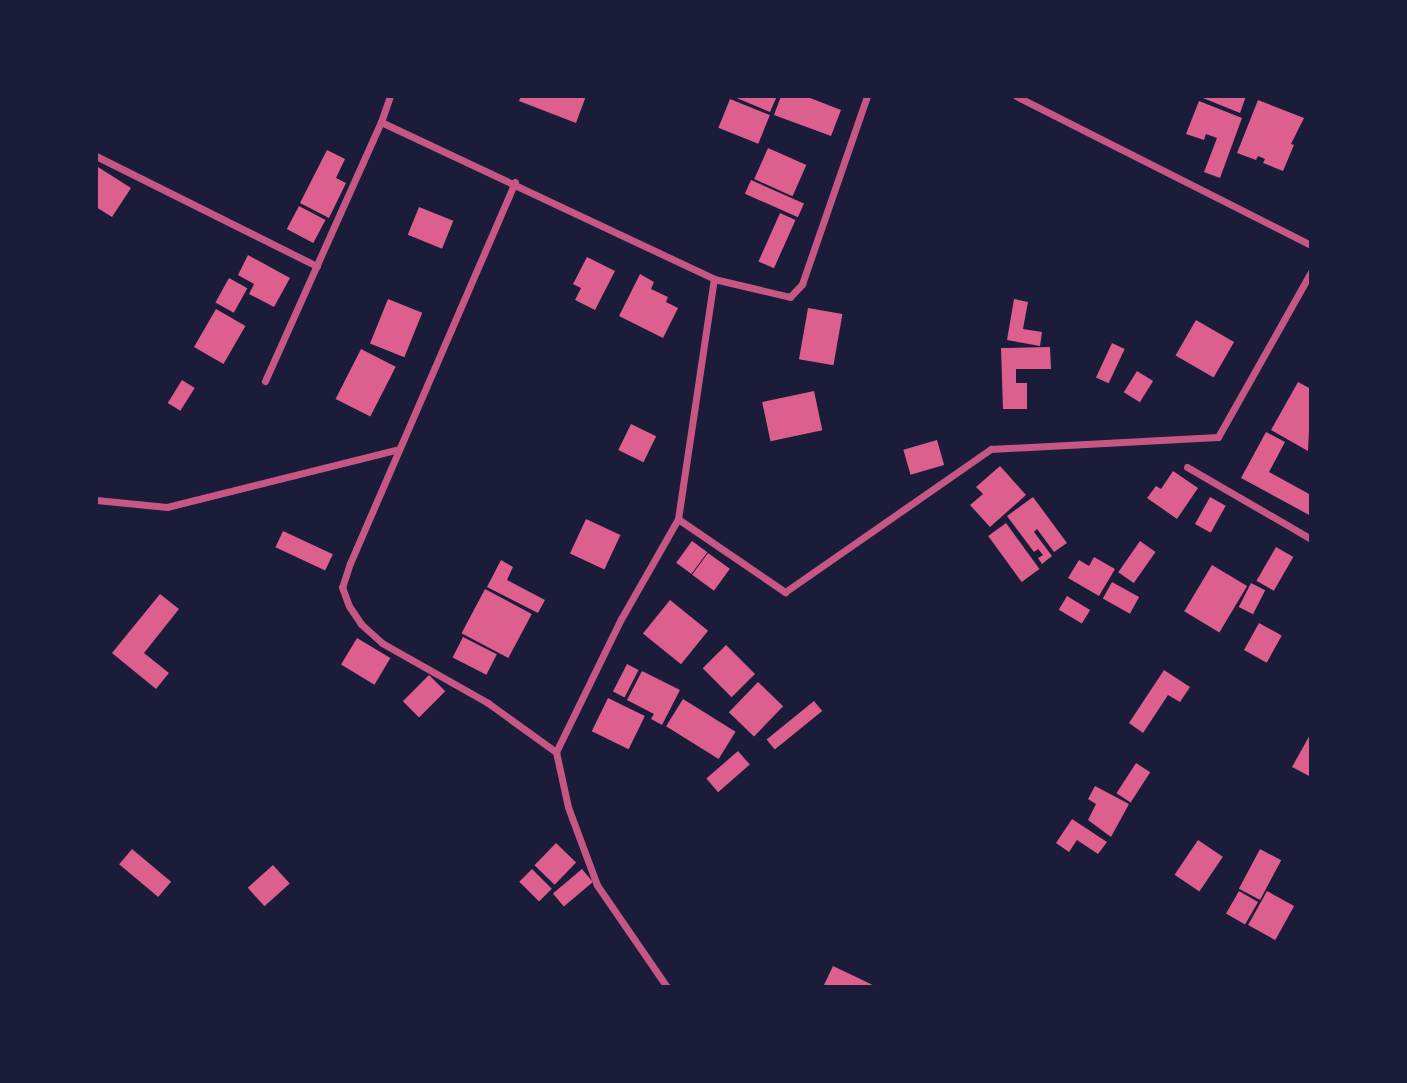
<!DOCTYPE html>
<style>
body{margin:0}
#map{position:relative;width:1407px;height:1083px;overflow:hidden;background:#1b1b3a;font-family:"Times New Roman",serif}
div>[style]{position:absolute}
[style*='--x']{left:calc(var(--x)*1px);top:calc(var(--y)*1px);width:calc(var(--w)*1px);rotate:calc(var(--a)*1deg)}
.building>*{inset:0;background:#dd5f8e;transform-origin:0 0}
.minor>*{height:7px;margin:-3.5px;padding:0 3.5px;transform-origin:3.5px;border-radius:3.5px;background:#c65784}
span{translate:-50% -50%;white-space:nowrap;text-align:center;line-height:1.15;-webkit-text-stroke:7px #1b1b3a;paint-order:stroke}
.frame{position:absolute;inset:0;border:98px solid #1b1b3a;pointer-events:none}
</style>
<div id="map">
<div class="building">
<i style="clip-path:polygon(521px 96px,586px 96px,576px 123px,519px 101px)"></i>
<i style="clip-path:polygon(732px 96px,777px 96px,770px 112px)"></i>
<i style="clip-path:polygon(781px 96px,805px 96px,841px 110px,831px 136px,774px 115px)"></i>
<i style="clip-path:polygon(1198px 96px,1246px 96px,1240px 113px)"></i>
<i style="left:730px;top:99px;width:43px;height:31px;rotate:22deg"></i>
<i style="clip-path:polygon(1258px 100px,1304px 118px,1291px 144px,1294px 145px,1283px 171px,1263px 163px,1265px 159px,1258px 156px,1256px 160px,1237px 153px)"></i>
<i style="clip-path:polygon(1199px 101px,1242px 118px,1220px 178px,1204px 172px,1217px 138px,1206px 134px,1204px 140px,1186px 134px)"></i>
<i style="left:768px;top:148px;width:42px;height:34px;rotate:24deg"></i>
<i style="clip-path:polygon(327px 150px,345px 159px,336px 178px,346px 183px,329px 218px,300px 203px)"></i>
<i style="clip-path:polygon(98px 167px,131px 188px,112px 217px,96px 207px)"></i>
<i style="left:751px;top:180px;width:58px;height:15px;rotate:24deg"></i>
<i style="left:299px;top:206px;width:30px;height:26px;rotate:28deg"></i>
<i style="left:419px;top:207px;width:37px;height:30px;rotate:22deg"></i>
<i style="left:780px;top:213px;width:17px;height:53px;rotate:24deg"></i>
<i style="clip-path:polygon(248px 255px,290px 278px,274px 307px,249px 294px,254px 284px,238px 275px)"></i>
<i style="clip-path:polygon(587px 257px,615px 271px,595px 310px,575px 300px,581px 288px,573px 284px)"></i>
<i style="clip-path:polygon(640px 274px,654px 282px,651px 289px,668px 297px,666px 302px,678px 308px,663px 338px,619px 316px)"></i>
<i style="left:229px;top:278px;width:21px;height:28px;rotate:29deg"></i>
<i style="left:388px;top:299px;width:37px;height:48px;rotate:22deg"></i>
<i style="clip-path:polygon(1014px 299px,1028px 302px,1023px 329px,1042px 332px,1040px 346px,1007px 340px)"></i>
<i style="left:808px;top:308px;width:35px;height:52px;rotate:10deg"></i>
<i style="left:216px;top:309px;width:34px;height:44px;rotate:30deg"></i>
<i style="left:1196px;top:320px;width:44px;height:41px;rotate:30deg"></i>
<i style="left:1112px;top:343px;width:14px;height:38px;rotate:25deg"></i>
<i style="clip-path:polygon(1050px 347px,1051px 369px,1016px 369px,1016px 383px,1027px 383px,1027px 409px,1003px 409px,1001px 348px)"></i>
<i style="left:361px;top:349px;width:39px;height:56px;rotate:27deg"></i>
<i style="left:1137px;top:371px;width:19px;height:25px;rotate:32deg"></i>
<i style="left:182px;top:380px;width:15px;height:27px;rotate:32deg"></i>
<i style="clip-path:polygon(1298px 382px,1311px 389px,1308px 451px,1271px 430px)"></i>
<i style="left:814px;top:391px;width:40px;height:53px;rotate:78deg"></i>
<i style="left:631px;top:424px;width:28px;height:29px;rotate:26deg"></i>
<i style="clip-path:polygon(1266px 432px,1285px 442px,1269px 472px,1311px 495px,1311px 516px,1241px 478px)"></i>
<i style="left:937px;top:440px;width:26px;height:35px;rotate:74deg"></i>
<i style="clip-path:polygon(1000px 466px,1026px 495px,990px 527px,970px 505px,983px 494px,976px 487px)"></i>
<i style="clip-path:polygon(1173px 471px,1198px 488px,1177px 519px,1147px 498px,1156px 486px,1161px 489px)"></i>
<i style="clip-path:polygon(1033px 497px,1067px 543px,1054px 552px,1037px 529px,1034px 532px,1052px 556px,1042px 564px,1038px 558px,1043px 555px,1038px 549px,1034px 552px,1007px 516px)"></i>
<i style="left:1210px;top:497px;width:18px;height:31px;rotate:29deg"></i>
<i style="left:586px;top:519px;width:38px;height:38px;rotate:25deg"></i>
<i style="left:1006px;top:523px;width:57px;height:22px;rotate:54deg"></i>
<i style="left:283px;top:531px;width:55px;height:18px;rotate:25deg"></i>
<i style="left:692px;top:541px;width:19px;height:27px;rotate:36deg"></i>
<i style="left:1140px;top:541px;width:19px;height:38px;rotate:35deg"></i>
<i style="left:1276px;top:547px;width:20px;height:39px;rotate:30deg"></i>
<i style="left:708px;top:553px;width:27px;height:27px;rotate:36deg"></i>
<i style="clip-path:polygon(1094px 557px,1115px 569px,1099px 596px,1068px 578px,1079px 560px,1089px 566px)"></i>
<i style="clip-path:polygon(501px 560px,513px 567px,507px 580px,545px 600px,538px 613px,487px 587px)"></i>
<i style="left:1212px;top:565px;width:41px;height:54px;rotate:31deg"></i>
<i style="left:1112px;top:582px;width:31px;height:19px;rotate:29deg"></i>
<i style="left:1251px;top:583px;width:16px;height:27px;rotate:27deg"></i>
<i style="left:485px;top:589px;width:53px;height:50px;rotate:28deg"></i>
<i style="clip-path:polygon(160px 594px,179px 609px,144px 653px,169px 673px,156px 689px,112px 653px)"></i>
<i style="left:1067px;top:596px;width:27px;height:16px;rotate:31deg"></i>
<i style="left:670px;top:600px;width:49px;height:43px;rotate:39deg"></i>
<i style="left:1259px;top:623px;width:26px;height:31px;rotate:29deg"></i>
<i style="left:463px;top:637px;width:38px;height:23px;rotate:27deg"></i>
<i style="left:357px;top:638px;width:39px;height:31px;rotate:31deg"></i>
<i style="left:726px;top:645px;width:41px;height:33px;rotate:45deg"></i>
<i style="left:627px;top:664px;width:13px;height:31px;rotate:27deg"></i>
<i style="clip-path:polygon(1164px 670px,1190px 687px,1180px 702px,1168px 695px,1143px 733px,1129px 723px)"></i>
<i style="clip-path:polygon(642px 671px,680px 690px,662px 725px,651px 719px,654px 714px,627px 700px)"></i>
<i style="left:429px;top:675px;width:23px;height:37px;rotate:45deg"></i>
<i style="left:758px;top:682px;width:35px;height:42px;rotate:44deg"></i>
<i style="left:608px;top:698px;width:41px;height:37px;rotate:26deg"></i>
<i style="left:683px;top:699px;width:62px;height:32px;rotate:32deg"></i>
<i style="left:814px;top:701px;width:13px;height:61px;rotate:51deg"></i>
<i style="clip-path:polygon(1311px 733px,1311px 777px,1292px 767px)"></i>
<i style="left:738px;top:751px;width:18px;height:42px;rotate:49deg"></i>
<i style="left:1136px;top:763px;width:17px;height:36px;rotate:33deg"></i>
<i style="clip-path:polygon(1095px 786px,1129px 804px,1111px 837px,1088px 820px,1096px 804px,1088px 799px)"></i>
<i style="clip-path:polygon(1072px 819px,1107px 842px,1098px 854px,1077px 840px,1069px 852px,1056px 843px)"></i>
<i style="left:1198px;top:840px;width:30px;height:42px;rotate:34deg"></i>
<i style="left:556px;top:843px;width:28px;height:31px;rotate:44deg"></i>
<i style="left:132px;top:849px;width:51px;height:20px;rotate:40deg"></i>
<i style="left:1260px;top:849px;width:24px;height:45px;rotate:28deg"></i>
<i style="left:273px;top:865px;width:25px;height:34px;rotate:48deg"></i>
<i style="left:532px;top:869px;width:28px;height:18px;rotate:45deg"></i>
<i style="left:582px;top:869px;width:17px;height:38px;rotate:50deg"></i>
<i style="left:1239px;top:891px;width:22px;height:26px;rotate:30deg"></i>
<i style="left:1267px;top:891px;width:31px;height:39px;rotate:29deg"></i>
<i style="clip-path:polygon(833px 966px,877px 987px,823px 987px)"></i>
</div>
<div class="minor">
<i style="--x:1016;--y:96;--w:330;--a:26.8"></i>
<i style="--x:381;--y:122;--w:368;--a:25.2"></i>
<i style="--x:714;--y:279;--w:78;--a:13.3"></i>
<i style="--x:790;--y:297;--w:18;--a:-47"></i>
<i style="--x:802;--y:284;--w:199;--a:-70.9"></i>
<i style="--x:96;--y:156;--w:247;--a:26.5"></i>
<i style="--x:515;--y:182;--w:415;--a:113.4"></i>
<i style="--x:350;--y:563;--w:25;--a:108"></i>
<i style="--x:342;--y:587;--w:20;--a:70"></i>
<i style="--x:349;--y:606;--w:22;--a:56"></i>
<i style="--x:361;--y:624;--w:28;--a:42"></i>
<i style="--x:382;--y:643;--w:122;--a:29.5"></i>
<i style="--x:488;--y:703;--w:84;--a:35.8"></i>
<i style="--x:265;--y:381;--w:284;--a:-65.9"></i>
<i style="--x:381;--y:122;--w:28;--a:-71"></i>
<i style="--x:1187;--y:467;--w:143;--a:30.1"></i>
<i style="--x:96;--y:500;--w:71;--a:5.6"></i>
<i style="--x:167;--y:507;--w:239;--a:-14"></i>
<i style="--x:678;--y:519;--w:130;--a:34.3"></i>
<i style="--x:785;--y:592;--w:251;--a:-34.8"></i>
<i style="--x:991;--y:449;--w:227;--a:-3"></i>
<i style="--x:1218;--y:437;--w:189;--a:-60.6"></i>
<i style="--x:667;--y:987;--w:124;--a:-124.5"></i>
<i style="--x:597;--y:885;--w:83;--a:-110.4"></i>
<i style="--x:568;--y:807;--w:56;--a:-102.3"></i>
<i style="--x:556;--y:752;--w:148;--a:-64"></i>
<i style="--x:621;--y:619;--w:115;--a:-60.3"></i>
<i style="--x:678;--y:519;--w:243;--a:-81.5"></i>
</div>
<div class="frame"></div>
</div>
